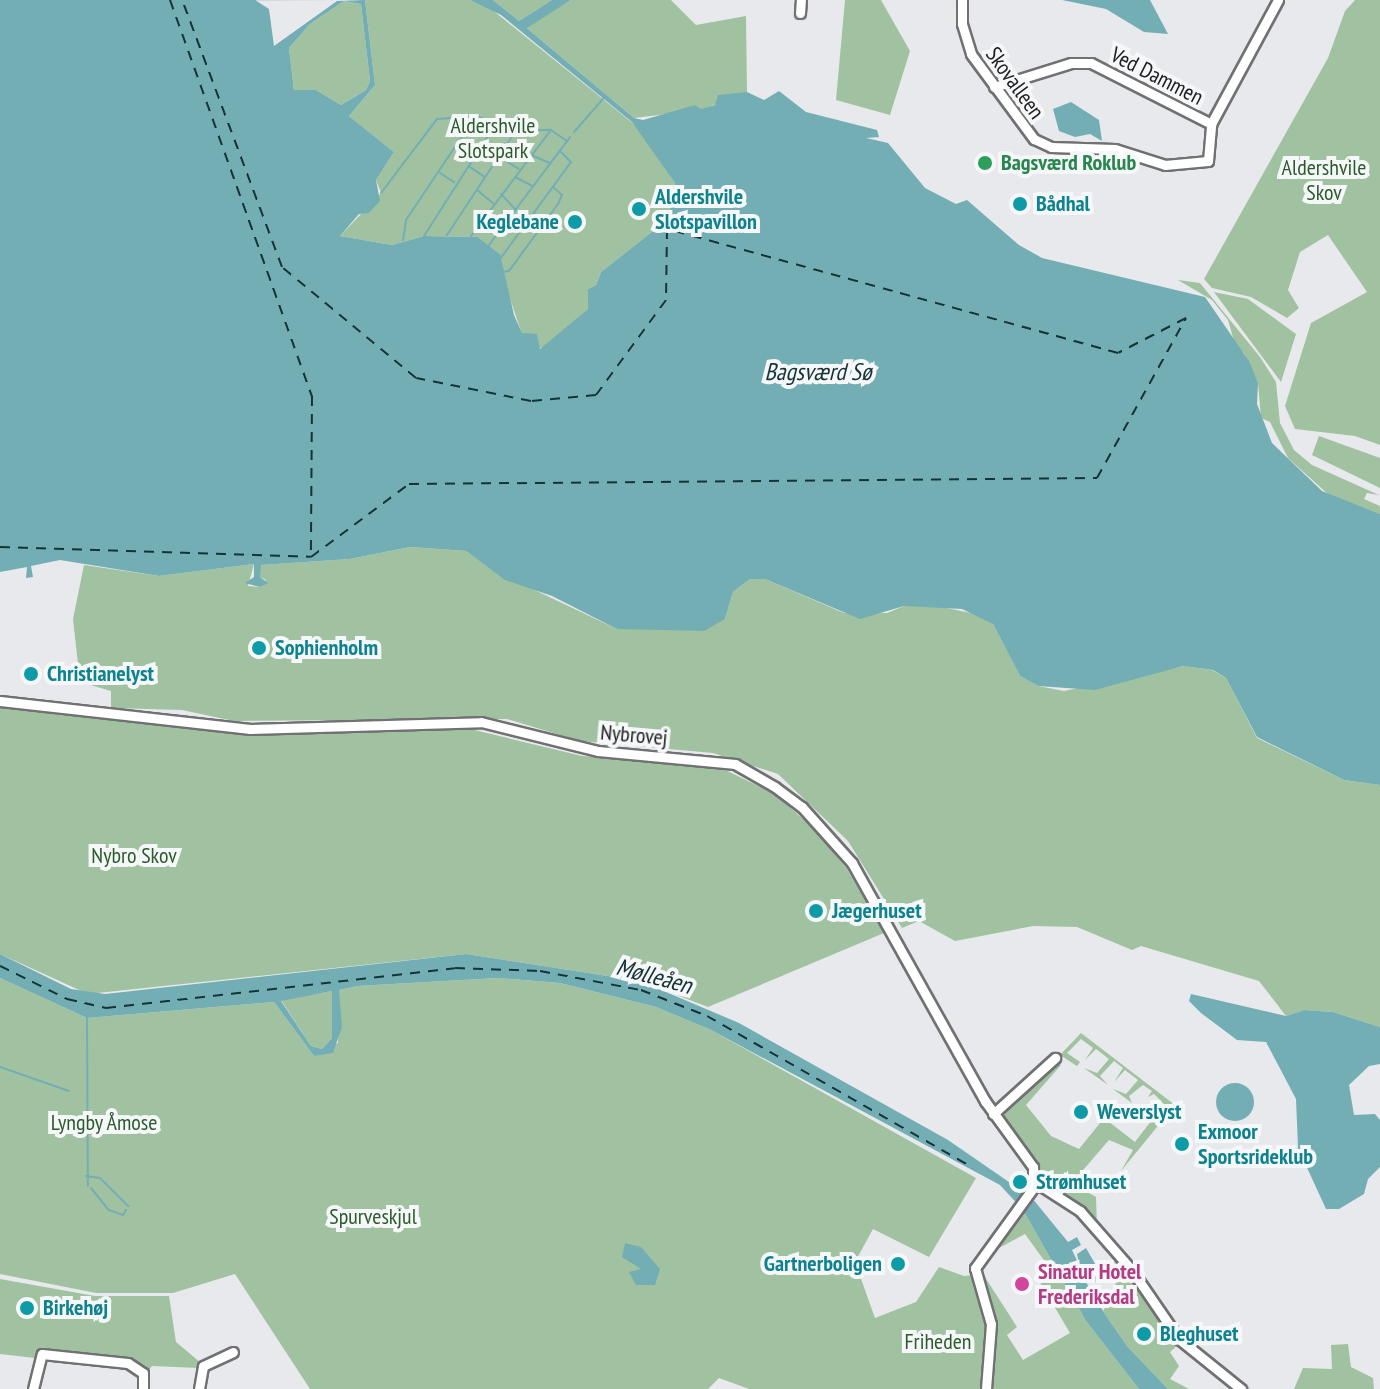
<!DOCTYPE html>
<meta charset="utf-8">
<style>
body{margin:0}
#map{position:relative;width:1380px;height:1389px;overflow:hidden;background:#e8e9ec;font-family:"PT Sans Narrow",sans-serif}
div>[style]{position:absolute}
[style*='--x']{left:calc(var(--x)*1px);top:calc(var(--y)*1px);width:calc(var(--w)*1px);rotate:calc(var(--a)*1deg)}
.green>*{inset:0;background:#a1c2a0}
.water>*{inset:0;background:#73aeb5}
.round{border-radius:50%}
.stream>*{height:2px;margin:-1px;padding:0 1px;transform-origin:1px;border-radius:1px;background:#73aeb5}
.ferry>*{height:2px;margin-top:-1px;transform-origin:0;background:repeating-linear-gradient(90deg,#143337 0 10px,transparent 0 18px)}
.roads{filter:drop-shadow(2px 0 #717173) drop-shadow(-2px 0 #717173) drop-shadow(0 2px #717173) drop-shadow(0 -2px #717173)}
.minor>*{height:9px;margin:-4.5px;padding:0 4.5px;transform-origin:4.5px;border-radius:4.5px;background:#fff}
.dots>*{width:22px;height:22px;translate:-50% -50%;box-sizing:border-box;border:4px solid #f6f7f9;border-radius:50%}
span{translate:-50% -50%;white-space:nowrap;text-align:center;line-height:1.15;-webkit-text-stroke:8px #f6f7f9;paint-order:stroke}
.street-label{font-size:22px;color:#202021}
.park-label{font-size:22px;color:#2b5b2b}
.leisure-label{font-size:22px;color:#27864d;font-weight:700}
.left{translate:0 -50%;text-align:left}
.culture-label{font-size:22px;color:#0d838f;font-weight:700}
.right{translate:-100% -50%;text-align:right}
.hotel-label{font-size:22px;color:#b23c85;font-weight:700}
.water-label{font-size:24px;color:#143337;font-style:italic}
</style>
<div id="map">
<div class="green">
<i style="clip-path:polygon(365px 0,470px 0,490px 8px,640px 129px,675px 183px,676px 198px,662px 224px,601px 272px,596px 285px,588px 289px,588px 309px,546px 347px,538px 348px,537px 335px,522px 334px,499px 266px,500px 254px,478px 237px,424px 236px,392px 245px,340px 236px,381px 193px,376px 180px,394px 152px,349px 116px,375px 85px)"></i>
<i style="clip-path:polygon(493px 0,552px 0,519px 21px)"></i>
<i style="clip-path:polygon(571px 0,671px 0,696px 25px,746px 16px,747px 92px,701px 110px,634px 118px,526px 27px)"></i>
<i style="clip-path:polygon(845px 0,881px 0,910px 51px,890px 115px,836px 100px)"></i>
<i style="clip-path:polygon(1355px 0,1380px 0,1380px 445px,1355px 436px,1295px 429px,1285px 406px,1311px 323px,1367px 292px,1328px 235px,1300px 252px,1288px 290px,1299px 308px,1287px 318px,1251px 297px,1212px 288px,1204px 279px,1328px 58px,1345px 11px)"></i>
<i style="clip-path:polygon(344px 1px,361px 4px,370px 81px,366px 90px,341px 105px,316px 90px,294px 90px,289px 48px,310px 24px)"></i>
<i style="clip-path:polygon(1178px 280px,1200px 283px,1260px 357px,1276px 382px,1280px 423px,1294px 450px,1312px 465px,1379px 495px,1367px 493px,1364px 499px,1380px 506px,1380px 514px,1329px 495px,1288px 458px,1270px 422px,1261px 418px,1258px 383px,1244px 353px,1236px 348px,1228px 320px,1212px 300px)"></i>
<i style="clip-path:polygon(1214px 292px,1248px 299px,1296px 334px,1281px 382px)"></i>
<i style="clip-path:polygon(1319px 436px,1380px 458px,1380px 488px,1312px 455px)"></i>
<i style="clip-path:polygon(410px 547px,466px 551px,492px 570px,617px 629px,725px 619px,733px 592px,750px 579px,765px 579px,844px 613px,887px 613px,904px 606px,932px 605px,981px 615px,993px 624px,1020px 676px,1038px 686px,1064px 691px,1184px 666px,1212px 670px,1226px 678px,1257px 738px,1344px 780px,1380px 785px,1380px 1027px,1333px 1012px,1304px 1010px,1286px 1016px,1259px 981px,1141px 946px,1132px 950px,1077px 927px,1033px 926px,955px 941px,919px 921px,902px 928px,848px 841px,778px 774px,713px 753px,580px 741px,507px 719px,234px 721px,182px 710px,111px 708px,111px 691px,80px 682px,73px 619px,84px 565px,159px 576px,254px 564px,248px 586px,260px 587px,266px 580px,260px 577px,260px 565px,350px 559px)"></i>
<i style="clip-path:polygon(0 707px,244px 735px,466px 728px,582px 756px,715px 765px,775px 794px,814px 829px,847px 869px,884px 933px,708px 1007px,640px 981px,466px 954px,88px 994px,0 954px)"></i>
<i style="clip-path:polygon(0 978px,87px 1018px,274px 1002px,314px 1056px,338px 1043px,339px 990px,358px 986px,497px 978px,560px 983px,656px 1007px,711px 1030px,976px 1178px,929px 1257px,873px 1229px,855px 1262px,875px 1318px,916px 1302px,939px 1267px,964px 1276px,983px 1274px,1017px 1327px,1007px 1335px,1023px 1360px,1070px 1333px,1038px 1279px,1051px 1270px,1025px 1234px,999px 1248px,1023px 1210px,1086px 1321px,1139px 1389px,749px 1389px,719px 1378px,708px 1389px,310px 1389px,235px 1274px,173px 1293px,96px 1293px,0 1274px)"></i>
<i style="clip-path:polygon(332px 991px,332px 1038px,322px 1049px,311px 1046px,281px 1000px)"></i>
<i style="clip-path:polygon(1081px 1033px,1175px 1105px,1121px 1171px,1133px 1150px,1109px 1140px,1072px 1183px,1096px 1197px,1097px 1228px,1040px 1180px,1034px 1159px,999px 1114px,1056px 1063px,1061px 1065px,1026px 1105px,1051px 1136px,1079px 1149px,1104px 1118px,1135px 1142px,1164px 1104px,1154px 1094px,1148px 1097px,1152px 1091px,1143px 1085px,1129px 1096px,1132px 1103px,1113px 1089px,1126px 1094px,1138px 1080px,1125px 1070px,1114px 1082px,1123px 1068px,1114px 1061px,1100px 1076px,1108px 1085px,1084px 1068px,1097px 1073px,1109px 1059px,1096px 1049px,1085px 1060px,1093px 1048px,1081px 1039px,1067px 1053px,1080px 1062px,1077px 1066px,1060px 1055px)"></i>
<i style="clip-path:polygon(1107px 1233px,1185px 1339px,1170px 1352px,1179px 1366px,1170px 1379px,1189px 1389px,1168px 1389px,1127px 1346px,1103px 1311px,1115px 1290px,1117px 1267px,1102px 1240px)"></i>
<i style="clip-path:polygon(0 1279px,95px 1296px,169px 1296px,176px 1342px,201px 1363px,198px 1368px,152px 1366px,148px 1371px,130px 1360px,36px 1351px,35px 1358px,0 1354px)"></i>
<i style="clip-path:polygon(1348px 1344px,1351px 1367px,1373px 1378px,1374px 1389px,1294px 1389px,1303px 1368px,1332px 1369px,1331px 1345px)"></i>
</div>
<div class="water">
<i style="clip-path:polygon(evenodd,0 0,255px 0,269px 9px,274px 46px,337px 1px,365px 0,375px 85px,349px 116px,394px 152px,376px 180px,380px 201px,369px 213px,359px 214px,340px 236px,392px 245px,424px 236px,478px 237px,500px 254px,514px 315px,522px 333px,537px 334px,540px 349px,588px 309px,588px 289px,596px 285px,601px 272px,662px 224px,676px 198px,675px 183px,632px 122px,501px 15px,470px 0,493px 0,519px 21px,552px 0,571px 0,527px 28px,634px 118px,643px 120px,695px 105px,701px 109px,715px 105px,718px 95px,747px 92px,764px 100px,779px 91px,806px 112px,877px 130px,879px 137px,866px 138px,888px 143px,925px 188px,956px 204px,967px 200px,1019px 245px,1042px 258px,1205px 297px,1249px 361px,1258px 383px,1257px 404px,1272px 443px,1322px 491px,1380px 514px,1380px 785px,1344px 780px,1257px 737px,1226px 678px,1213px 670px,1183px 666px,1095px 690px,1038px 686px,1020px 676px,993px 624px,962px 609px,904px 606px,860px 619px,765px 579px,750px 579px,733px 592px,725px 619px,704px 631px,617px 629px,552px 596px,505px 580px,466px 551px,410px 547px,350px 559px,261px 565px,260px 577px,268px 583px,260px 587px,245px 583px,254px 577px,254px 564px,159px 576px,60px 560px,31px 566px,33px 577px,26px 578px,27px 567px,0 572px,0 0,344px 1px,361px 4px,370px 81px,366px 90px,341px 105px,316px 90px,294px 90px,289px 48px,310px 24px,344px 1px)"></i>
<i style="clip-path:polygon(1062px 0,1150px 0,1168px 34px,1144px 32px,1106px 9px)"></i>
<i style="clip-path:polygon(1071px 102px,1099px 120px,1102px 141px,1090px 134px,1075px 137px,1059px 131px,1053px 109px)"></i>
<i style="clip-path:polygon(evenodd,0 954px,71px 989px,105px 994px,466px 954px,640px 981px,739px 1023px,948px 1140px,1032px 1198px,1068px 1242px,1077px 1237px,1081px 1245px,1072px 1250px,1080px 1267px,1077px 1254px,1086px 1248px,1102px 1276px,1095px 1283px,1086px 1282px,1103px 1311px,1127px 1346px,1168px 1389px,1139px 1389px,1086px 1321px,1023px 1210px,1000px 1185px,711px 1030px,656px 1007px,560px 983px,497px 978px,358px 986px,339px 990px,342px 1027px,333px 1053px,314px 1056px,274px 1002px,87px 1018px,0 978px,0 954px,332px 991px,332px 1038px,322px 1049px,311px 1046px,281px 1001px,332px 991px)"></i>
<i style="clip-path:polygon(1191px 994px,1286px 1016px,1304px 1010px,1333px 1012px,1380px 1027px,1380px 1064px,1369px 1066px,1349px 1085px,1354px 1115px,1375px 1114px,1380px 1120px,1380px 1167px,1368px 1179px,1364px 1194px,1339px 1209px,1326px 1209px,1298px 1148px,1296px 1099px,1266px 1042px,1237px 1040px,1201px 1013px,1189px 1001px)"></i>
<i class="round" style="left:1216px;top:1083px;width:38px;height:38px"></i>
<i style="clip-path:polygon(625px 1243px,641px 1247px,660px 1269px,655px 1285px,636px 1285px,629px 1272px,641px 1269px,622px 1257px)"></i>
</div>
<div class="stream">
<i style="--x:574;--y:132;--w:44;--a:-48.7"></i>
<i style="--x:481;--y:146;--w:44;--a:31.2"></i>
<i style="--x:531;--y:155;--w:21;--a:23"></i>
<i style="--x:470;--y:167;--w:18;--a:34"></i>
<i style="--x:440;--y:173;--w:17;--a:33"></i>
<i style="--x:515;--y:177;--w:20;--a:27"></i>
<i style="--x:477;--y:190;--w:21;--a:39"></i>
<i style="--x:381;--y:193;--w:93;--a:-52.9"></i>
<i style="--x:437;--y:119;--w:39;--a:-4"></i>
<i style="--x:476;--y:116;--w:43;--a:20.6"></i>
<i style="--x:516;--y:131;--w:35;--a:-2"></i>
<i style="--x:551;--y:130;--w:19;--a:35"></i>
<i style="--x:501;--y:194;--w:22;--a:47"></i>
<i style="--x:534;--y:213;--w:13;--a:42"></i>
<i style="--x:511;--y:218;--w:14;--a:39"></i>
<i style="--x:447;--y:235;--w:123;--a:-56.6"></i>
<i style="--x:424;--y:236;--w:132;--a:-57.4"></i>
<i style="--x:471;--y:236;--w:131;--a:-53"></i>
<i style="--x:403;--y:240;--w:20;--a:-81"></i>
<i style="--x:406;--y:220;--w:124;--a:-56.2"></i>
<i style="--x:489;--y:245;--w:135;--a:-53.1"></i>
<i style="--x:500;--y:259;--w:120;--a:-53.8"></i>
<i style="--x:571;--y:162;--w:16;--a:-135"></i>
<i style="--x:502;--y:272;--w:7;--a:-8"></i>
<i style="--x:509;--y:271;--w:83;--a:-53.8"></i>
<i style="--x:558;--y:204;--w:10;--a:-66"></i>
<i style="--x:562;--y:195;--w:12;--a:-138"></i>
<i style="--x:87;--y:1017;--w:169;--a:89.7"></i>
<i style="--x:0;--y:1067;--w:73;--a:19.2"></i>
<i style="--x:86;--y:1176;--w:14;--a:8"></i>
<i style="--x:100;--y:1178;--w:40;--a:45"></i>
<i style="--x:91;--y:1188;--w:28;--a:51"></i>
<i style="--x:109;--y:1210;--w:15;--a:20"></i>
<i style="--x:123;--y:1215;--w:6;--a:-59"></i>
</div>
<div class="ferry">
<i style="--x:170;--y:0;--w:421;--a:70.3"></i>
<i style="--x:312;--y:396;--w:160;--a:90.4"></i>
<i style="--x:0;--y:547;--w:311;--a:1.8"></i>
<i style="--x:311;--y:557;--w:122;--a:-36.7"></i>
<i style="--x:409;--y:484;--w:688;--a:-0.5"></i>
<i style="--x:1097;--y:478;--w:183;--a:-60.9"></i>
<i style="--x:1186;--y:318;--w:76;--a:152.8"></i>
<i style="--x:1118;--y:353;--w:468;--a:-164.6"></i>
<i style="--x:667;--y:229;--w:71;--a:90.8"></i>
<i style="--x:666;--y:300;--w:118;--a:126.4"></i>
<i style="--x:596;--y:395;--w:65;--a:174.7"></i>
<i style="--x:531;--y:401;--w:117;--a:-168.7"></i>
<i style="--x:416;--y:378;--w:174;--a:-140.4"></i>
<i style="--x:282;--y:267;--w:285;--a:-110.5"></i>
<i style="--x:0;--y:966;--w:75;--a:26.2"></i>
<i style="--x:67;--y:999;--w:40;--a:13"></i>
<i style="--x:106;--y:1008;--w:351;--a:-6.5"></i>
<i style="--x:455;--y:968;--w:85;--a:2"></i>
<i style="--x:540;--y:971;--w:103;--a:10.7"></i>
<i style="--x:641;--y:990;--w:71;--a:21.5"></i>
<i style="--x:707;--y:1016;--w:306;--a:29.7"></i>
</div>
<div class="roads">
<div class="minor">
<i style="--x:962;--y:0;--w:24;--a:90"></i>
<i style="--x:962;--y:24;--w:31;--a:73"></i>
<i style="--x:971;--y:54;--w:106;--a:53.5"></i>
<i style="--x:1034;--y:139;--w:19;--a:25"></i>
<i style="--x:1051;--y:147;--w:64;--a:1.8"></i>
<i style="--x:1115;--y:149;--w:52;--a:17.7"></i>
<i style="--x:1165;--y:165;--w:43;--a:-5.3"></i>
<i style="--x:1208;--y:161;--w:37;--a:-85"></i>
<i style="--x:1211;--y:124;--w:141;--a:-61.6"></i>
<i style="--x:800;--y:13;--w:13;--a:-86"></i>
<i style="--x:994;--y:87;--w:81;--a:-17.3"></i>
<i style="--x:1071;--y:63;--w:20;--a:0"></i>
<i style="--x:1091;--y:63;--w:135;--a:26.9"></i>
<i style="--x:0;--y:701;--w:252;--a:6.4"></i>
<i style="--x:250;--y:729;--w:231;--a:-1.7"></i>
<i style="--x:481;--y:722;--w:121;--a:13.9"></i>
<i style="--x:598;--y:751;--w:138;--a:5.4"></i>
<i style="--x:735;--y:764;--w:46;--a:29.9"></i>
<i style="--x:775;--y:787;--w:34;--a:37"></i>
<i style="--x:802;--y:807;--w:75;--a:48.2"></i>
<i style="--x:852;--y:863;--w:273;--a:60.8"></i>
<i style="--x:985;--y:1101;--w:82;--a:54"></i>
<i style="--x:1033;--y:1167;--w:21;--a:90"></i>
<i style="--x:1033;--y:1188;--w:99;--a:125.9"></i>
<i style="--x:975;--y:1268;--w:58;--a:74.1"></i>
<i style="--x:991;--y:1324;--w:65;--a:94.4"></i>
<i style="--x:993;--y:1114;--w:84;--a:-42.1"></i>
<i style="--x:1035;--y:1182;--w:54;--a:32.8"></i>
<i style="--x:1080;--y:1211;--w:77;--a:48.7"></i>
<i style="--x:1131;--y:1269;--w:85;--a:55.6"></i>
<i style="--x:1179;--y:1339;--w:80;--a:38.9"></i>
<i style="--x:33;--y:1389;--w:36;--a:-76"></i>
<i style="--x:42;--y:1354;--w:86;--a:6"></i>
<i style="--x:128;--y:1363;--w:18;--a:34"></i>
<i style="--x:143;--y:1373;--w:16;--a:90"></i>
<i style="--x:199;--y:1389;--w:23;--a:-80"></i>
<i style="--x:203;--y:1366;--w:33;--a:-25"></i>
</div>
</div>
<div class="dots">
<i style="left:985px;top:163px;background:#2e9e5b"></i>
<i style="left:1020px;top:204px;background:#0f9aa8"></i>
<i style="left:639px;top:209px;background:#0f9aa8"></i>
<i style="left:575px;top:222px;background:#0f9aa8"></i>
<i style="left:259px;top:648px;background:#0f9aa8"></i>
<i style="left:31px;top:674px;background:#0f9aa8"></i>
<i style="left:816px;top:911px;background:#0f9aa8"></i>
<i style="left:1081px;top:1112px;background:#0f9aa8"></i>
<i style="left:1182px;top:1144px;background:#0f9aa8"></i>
<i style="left:1020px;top:1182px;background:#0f9aa8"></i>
<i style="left:898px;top:1264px;background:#0f9aa8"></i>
<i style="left:1022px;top:1284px;background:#d1479c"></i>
<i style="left:27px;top:1308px;background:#0f9aa8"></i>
<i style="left:1144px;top:1334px;background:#0f9aa8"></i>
</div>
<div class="street-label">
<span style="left:1157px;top:76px;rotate:27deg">Ved Dammen</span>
<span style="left:1015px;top:83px;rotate:54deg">Skovalleen</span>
<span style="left:634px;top:735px;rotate:5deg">Nybrovej</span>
</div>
<div class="park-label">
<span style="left:493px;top:138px">Aldershvile<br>Slotspark</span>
<span style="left:1324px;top:180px">Aldershvile<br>Skov</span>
<span style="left:134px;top:856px">Nybro Skov</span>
<span style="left:104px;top:1123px">Lyngby Åmose</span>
<span style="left:373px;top:1217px">Spurveskjul</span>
<span style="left:938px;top:1342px">Friheden</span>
</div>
<div class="leisure-label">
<span class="left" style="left:1001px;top:163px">Bagsværd Roklub</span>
</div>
<div class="culture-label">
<span class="left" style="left:655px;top:209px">Aldershvile<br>Slotspavillon</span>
<span class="left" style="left:1036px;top:204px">Bådhal</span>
<span class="right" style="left:559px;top:222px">Keglebane</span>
<span class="left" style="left:275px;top:648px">Sophienholm</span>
<span class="left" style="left:47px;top:674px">Christianelyst</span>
<span class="left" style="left:832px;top:911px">Jægerhuset</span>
<span class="left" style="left:1097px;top:1112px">Weverslyst</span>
<span class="left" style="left:1198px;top:1144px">Exmoor<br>Sportsrideklub</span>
<span class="left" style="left:1036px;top:1182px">Strømhuset</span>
<span class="right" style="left:882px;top:1264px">Gartnerboligen</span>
<span class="left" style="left:43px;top:1308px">Birkehøj</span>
<span class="left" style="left:1160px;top:1334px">Bleghuset</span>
</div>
<div class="hotel-label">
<span class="left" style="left:1038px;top:1284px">Sinatur Hotel<br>Frederiksdal</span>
</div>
<div class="water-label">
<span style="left:818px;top:372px">Bagsværd Sø</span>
<span style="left:654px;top:976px;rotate:15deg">Mølleåen</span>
</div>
</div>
